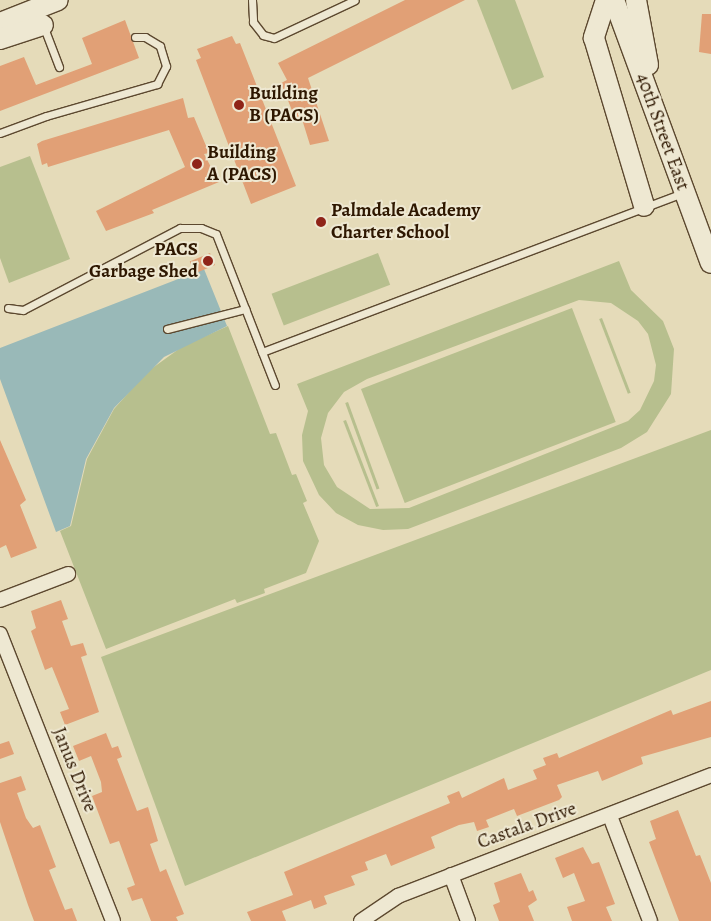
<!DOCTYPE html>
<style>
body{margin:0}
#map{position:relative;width:711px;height:921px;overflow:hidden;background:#e5dbb9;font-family:Alegreya,serif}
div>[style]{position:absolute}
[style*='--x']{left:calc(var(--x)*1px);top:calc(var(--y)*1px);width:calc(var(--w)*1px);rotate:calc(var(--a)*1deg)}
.green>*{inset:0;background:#b7bf8e;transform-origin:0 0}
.water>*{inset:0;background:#99b9b8}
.building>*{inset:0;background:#e1a076;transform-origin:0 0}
.roads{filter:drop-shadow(1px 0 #5c482f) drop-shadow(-1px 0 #5c482f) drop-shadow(0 1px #5c482f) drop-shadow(0 -1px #5c482f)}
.service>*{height:7px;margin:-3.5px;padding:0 3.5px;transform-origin:3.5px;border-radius:3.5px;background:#eee8d2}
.minor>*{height:14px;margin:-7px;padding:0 7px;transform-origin:7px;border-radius:7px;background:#eee8d2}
.secondary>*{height:20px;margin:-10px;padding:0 10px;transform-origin:10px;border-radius:10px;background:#eee8d2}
.dots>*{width:14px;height:14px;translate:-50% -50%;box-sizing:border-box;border:2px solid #eee8d2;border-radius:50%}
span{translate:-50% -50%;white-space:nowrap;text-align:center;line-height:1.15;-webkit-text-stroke:4px #eee8d2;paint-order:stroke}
.poi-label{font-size:19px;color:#2e1701;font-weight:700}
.left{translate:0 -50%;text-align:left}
.right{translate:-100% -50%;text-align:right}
.street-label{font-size:19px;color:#2e1701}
</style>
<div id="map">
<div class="green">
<i style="clip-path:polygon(477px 0,515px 0,544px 77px,512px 90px)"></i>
<i style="clip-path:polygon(30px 156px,70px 259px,9px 283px,0 258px,0 167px)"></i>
<i style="left:378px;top:253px;width:34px;height:114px;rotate:69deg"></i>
<i style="clip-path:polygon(evenodd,619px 261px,631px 290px,663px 321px,674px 349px,671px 394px,647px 432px,621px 448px,408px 529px,383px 530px,358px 525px,336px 513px,319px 495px,303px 461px,302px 435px,308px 411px,297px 384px,619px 261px,579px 300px,611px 303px,638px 321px,648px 334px,656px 365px,654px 381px,640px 410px,628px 421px,409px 508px,370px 509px,337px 487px,324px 465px,321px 438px,328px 413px,344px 392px,367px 379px,579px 300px)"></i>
<i style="left:572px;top:308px;width:122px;height:226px;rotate:69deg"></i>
<i style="left:602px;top:318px;width:80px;height:3px;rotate:69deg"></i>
<i style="clip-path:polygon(228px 326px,270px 434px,276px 433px,292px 475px,296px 474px,307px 501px,303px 503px,319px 541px,306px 573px,264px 589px,265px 593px,237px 603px,235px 599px,106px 649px,60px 531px,71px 526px,87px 459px,114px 409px,147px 372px,183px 346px)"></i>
<i style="left:348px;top:402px;width:92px;height:3px;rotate:70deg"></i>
<i style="left:346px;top:420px;width:92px;height:3px;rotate:69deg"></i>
<i style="clip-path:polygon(711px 430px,711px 670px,185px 886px,101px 657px)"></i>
</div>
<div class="water">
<i style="clip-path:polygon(204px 269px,227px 326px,164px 357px,114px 408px,86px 459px,70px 526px,56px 532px,0 379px,0 348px)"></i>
</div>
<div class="building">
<i style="clip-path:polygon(405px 0,465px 0,308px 78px,329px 141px,310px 145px,301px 116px,295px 118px,281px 83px,287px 80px,278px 63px)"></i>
<i style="clip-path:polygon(702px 14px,711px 14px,711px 54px,699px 52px)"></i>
<i style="clip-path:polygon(125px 20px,139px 58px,0 111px,0 66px,24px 57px,36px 85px,92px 64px,82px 38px)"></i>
<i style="clip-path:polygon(232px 36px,236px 44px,240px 43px,296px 186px,251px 204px,196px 60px,201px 58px,197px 49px)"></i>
<i style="clip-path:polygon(183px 98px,188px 118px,194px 117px,209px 153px,204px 154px,219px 182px,152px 210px,154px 213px,106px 231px,96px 211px,185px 167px,169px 130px,48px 167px,47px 163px,42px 165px,37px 144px,42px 141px)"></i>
<i style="left:210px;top:253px;width:13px;height:22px;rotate:67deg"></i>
<i style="clip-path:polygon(0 440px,26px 500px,20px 505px,37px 548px,11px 558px,6px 545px,0 548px)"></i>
<i style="clip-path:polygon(61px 600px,68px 619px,62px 621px,71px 646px,83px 643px,87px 655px,81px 657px,99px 712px,65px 725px,60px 712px,69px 709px,52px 667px,45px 670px,31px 631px,36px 628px,31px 611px)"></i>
<i style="clip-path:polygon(711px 701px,711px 737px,641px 757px,643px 764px,602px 781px,598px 771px,557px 785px,562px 797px,559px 800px,517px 816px,514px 809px,486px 820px,489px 827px,477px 831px,474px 822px,459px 825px,431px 837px,435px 848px,391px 866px,386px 854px,365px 862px,368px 870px,351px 876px,355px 885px,324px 896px,327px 904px,314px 909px,311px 900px,282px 911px,286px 921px,251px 921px,247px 912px,293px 895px,284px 872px,450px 803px,447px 796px,459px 791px,462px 798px,504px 778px,508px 790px,537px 779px,533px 770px,546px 765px,543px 758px,557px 753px,559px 758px,671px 710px,673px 715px)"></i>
<i style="clip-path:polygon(106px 733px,112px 748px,118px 746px,122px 757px,117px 759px,137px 811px,148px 807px,158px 841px,150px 844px,160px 872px,166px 869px,184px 914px,176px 917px,178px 921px,151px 921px,142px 898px,132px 901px,127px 888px,135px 885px,119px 841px,110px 844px,92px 796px,102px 792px,101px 782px,91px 756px,79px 761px,73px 746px)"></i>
<i style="clip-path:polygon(9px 741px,14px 754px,0 759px,0 744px)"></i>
<i style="clip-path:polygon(21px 776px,26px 790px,17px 793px,26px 818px,33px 828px,40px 825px,56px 867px,49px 870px,65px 910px,72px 908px,77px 921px,34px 921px,28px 905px,0 822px,0 783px)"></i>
<i style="clip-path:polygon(678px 810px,696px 856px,700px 855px,711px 883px,711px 921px,679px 921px,649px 842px,656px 839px,650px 821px)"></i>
<i style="clip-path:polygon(583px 847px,592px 864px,599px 862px,615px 904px,606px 907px,612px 921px,572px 921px,567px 907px,585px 901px,574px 873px,563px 878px,555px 858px)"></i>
<i style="clip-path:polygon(521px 873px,529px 892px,533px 890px,537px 900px,528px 906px,534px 921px,499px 921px,493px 905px,500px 902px,494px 883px)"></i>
</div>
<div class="roads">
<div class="service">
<i style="--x:252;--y:0;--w:22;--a:87"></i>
<i style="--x:253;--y:22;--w:16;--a:52"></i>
<i style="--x:263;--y:35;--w:11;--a:15"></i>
<i style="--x:274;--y:38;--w:89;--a:-25.1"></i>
<i style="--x:43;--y:25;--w:45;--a:69.1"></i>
<i style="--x:0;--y:133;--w:49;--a:-20.3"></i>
<i style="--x:46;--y:116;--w:116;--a:-16.1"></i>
<i style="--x:157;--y:84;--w:20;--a:-63"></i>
<i style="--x:166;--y:66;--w:21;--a:-107"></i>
<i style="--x:160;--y:46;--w:17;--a:-149"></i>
<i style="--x:145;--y:37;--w:10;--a:180"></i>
<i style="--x:8;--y:308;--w:15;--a:8"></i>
<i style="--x:23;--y:310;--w:177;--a:-27.6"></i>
<i style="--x:180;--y:228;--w:21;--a:0"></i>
<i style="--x:201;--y:228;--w:16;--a:22"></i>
<i style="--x:216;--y:234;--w:162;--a:68.7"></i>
<i style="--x:167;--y:329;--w:81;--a:-14.4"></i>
<i style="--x:262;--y:352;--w:449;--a:-20.7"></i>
</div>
<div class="minor">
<i style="--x:0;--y:600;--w:73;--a:-20.9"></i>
<i style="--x:0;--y:634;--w:308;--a:68.5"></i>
<i style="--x:610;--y:816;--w:112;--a:69.1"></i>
<i style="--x:451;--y:875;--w:49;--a:69.7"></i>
<i style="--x:361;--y:921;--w:45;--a:-34"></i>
<i style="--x:398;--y:896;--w:336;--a:-21.1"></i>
</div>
<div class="secondary">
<i style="--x:606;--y:0;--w:40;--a:108"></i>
<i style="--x:594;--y:38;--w:175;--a:73.4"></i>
<i style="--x:614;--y:0;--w:280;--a:69.8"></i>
<i style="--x:636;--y:0;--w:66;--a:79.5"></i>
<i style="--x:0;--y:23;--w:62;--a:-21.6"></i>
<i style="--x:0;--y:39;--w:45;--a:-18"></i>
</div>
</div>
<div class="dots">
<i style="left:239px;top:105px;background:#8f2418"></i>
<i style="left:197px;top:164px;background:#8f2418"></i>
<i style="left:321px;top:222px;background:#8f2418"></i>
<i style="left:208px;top:261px;background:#8f2418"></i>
</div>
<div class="poi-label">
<span class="left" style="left:249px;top:105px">Building<br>B (PACS)</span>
<span class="left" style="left:207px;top:164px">Building<br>A (PACS)</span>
<span class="left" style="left:331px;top:222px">Palmdale Academy<br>Charter School</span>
<span class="right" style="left:198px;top:261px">PACS<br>Garbage Shed</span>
</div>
<div class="street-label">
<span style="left:662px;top:132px;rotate:70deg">40th Street East</span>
<span style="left:74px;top:770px;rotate:68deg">Janus Drive</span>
<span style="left:527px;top:826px;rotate:-20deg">Castala Drive</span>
</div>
</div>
